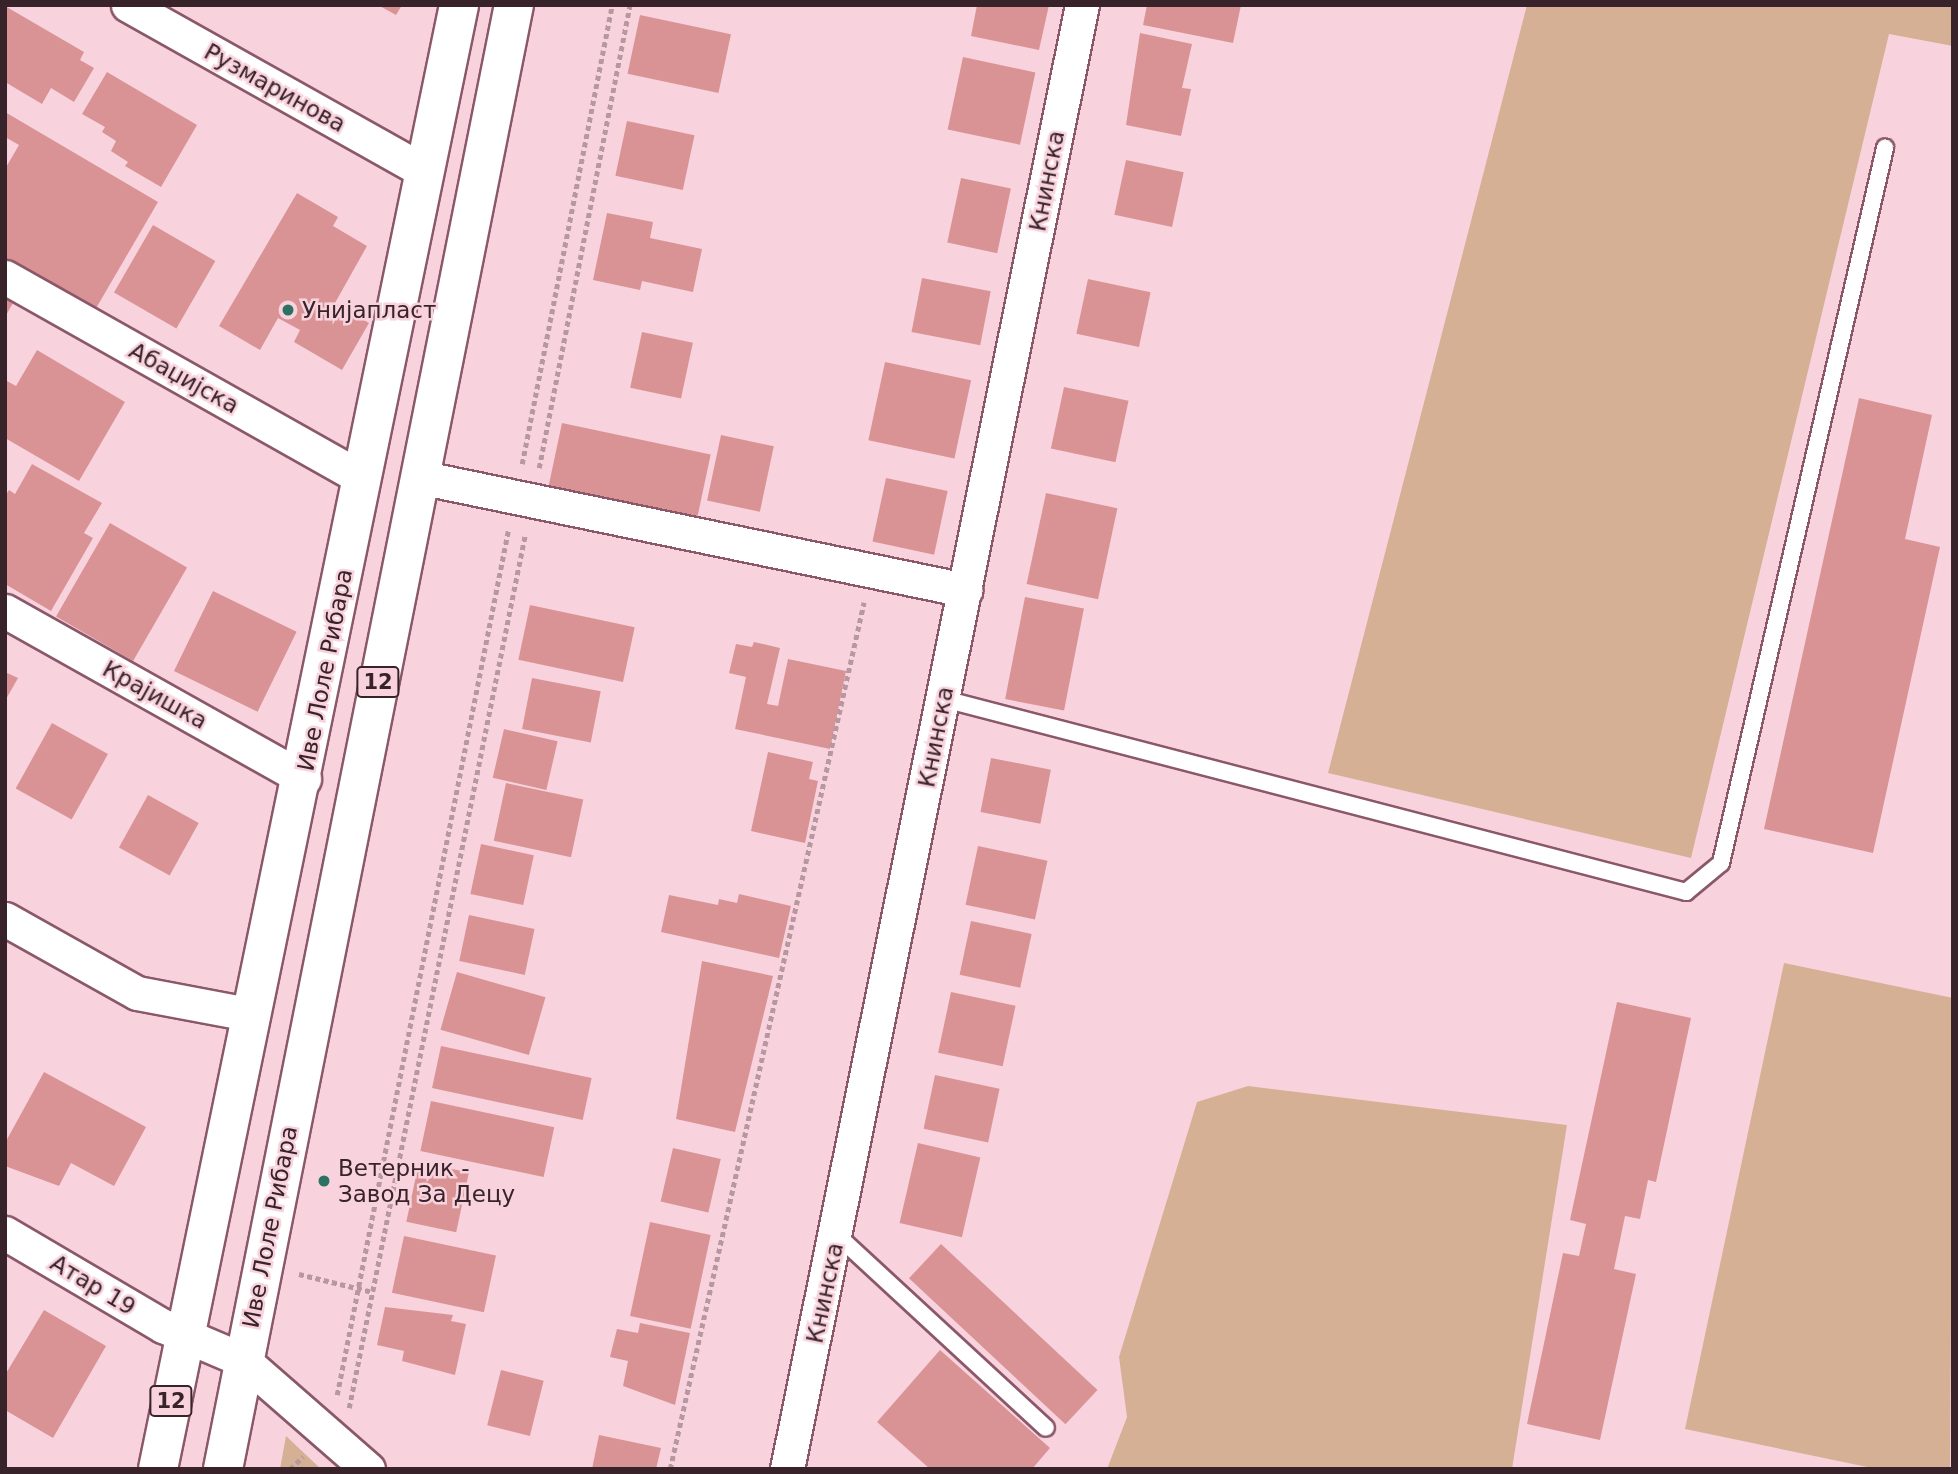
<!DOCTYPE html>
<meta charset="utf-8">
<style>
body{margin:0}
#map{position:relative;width:1958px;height:1474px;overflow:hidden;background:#f8d3de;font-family:"DejaVu Sans",sans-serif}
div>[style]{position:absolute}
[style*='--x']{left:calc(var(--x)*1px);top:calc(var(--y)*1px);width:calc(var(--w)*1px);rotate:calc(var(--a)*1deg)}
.green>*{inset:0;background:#d6b095}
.building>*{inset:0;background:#da9395;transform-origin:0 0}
.path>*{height:4.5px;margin-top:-2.25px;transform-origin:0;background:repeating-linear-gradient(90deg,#b798a1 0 5px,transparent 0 8.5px)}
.roads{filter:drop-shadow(2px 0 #8b586a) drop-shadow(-2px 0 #8b586a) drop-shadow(0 2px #8b586a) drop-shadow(0 -2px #8b586a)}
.lane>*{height:16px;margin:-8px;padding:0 8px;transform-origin:8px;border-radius:8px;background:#fff}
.street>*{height:33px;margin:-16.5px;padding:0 16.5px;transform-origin:16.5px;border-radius:16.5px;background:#fff}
.primary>*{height:38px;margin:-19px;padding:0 19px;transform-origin:19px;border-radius:19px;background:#fff}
.dots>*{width:19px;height:19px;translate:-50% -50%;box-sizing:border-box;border:4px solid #f8d3de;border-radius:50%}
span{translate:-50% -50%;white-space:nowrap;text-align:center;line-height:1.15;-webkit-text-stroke:5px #f8d3de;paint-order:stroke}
.shield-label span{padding:2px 5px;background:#f8d3de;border:2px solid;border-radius:5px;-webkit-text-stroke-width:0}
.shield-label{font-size:21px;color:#39232a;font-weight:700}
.street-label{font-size:23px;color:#39232a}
.poi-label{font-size:23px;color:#39232a}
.left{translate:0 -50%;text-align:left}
.frame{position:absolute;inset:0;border:7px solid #39232a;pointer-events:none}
</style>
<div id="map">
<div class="green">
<i style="clip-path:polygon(1527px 5px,1953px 5px,1953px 46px,1889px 34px,1691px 858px,1328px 773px)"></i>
<i style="clip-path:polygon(1784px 963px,1953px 998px,1950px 1469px,1877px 1469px,1685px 1429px)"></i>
<i style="clip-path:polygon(1248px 1086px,1567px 1125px,1512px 1469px,1107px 1469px,1127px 1417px,1119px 1357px,1197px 1102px)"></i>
<i style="clip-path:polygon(286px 1436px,321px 1469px,280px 1469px)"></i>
</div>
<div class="building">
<i style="clip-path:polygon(378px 5px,402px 5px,396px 15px)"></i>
<i style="clip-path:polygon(977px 5px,1049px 5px,1039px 50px,971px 36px)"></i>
<i style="clip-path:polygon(1147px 5px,1241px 5px,1233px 43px,1143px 25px)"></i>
<i style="clip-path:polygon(5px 6px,84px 52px,80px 60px,94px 68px,74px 102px,51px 88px,42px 104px,5px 82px)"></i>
<i style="left:640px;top:15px;width:93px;height:60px;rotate:12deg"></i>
<i style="clip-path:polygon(1140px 33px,1192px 44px,1182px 88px,1191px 89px,1181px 136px,1126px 125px)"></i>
<i style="left:963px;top:57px;width:74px;height:74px;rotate:12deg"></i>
<i style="clip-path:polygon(107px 72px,197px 125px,161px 187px,125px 166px,128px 162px,111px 151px,116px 141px,102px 132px,105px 127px,82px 114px)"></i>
<i style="clip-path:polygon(5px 112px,158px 202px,95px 310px,5px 258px,5px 169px,19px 145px,5px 137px)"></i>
<i style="left:627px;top:121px;width:69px;height:56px;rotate:12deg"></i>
<i style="left:1126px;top:160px;width:59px;height:56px;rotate:12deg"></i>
<i style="left:961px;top:178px;width:51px;height:66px;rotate:12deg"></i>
<i style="clip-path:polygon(297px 193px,338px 217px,333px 226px,367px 246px,335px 303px,369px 323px,342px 370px,294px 342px,300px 330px,278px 318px,260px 350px,219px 326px)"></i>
<i style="clip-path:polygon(607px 213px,653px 222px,650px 238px,702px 249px,693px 292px,642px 281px,640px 290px,593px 280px)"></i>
<i style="left:153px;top:225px;width:72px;height:78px;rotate:30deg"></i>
<i style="left:922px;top:278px;width:70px;height:55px;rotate:11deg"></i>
<i style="left:1088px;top:279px;width:64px;height:56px;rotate:12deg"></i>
<i style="clip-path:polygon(5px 298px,13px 303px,5px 317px)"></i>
<i style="left:642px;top:332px;width:52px;height:57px;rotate:12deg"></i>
<i style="clip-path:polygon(37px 350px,125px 402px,79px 481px,5px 438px,5px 380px,16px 386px)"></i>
<i style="left:885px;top:362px;width:88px;height:80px;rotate:12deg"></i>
<i style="left:1064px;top:387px;width:66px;height:63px;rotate:12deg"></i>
<i style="clip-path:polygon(1859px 398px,1932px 415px,1905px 539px,1940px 547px,1873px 853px,1764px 829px)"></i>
<i style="left:562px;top:423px;width:152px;height:64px;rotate:12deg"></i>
<i style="left:721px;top:435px;width:54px;height:67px;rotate:12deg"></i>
<i style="clip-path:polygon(32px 464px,102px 503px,84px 533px,93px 538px,51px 611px,5px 584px,5px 496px,9px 490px,15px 494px)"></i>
<i style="left:886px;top:478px;width:63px;height:65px;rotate:12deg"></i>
<i style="left:1046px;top:493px;width:73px;height:93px;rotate:12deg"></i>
<i style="left:110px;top:523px;width:89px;height:108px;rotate:30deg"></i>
<i style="left:213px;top:591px;width:93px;height:89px;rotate:26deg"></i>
<i style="left:1025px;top:597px;width:60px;height:104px;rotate:11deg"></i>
<i style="left:530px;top:605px;width:107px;height:56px;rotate:12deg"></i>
<i style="clip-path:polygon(754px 642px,780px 648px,767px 704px,778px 706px,788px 659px,846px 671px,830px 749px,735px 729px,746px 677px,729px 673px,736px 644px,752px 647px)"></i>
<i style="clip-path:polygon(5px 672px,18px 678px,5px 701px)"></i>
<i style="left:532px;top:678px;width:70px;height:52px;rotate:11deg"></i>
<i style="left:52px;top:723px;width:64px;height:75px;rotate:29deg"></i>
<i style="left:504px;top:729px;width:55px;height:50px;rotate:13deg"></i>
<i style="clip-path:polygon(768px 752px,813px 762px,809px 779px,818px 781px,805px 843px,751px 831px)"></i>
<i style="left:991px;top:758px;width:61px;height:55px;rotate:11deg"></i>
<i style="left:506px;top:783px;width:79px;height:59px;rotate:12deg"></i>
<i style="left:148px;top:795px;width:58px;height:60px;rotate:29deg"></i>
<i style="left:481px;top:844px;width:54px;height:51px;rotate:12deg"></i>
<i style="left:978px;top:846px;width:71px;height:60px;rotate:12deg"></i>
<i style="clip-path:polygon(739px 894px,791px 906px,779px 958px,661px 932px,669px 895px,718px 905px,719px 899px,737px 903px)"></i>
<i style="left:469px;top:915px;width:67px;height:47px;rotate:12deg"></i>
<i style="left:971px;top:921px;width:62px;height:55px;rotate:12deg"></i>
<i style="clip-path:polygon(702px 961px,773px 976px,735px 1132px,676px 1119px)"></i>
<i style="left:457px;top:972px;width:92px;height:60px;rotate:16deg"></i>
<i style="left:951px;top:992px;width:66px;height:62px;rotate:12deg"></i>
<i style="clip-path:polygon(1617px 1002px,1691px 1018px,1656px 1182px,1648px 1180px,1640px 1219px,1625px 1216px,1614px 1269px,1636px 1274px,1600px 1440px,1527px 1424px,1563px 1253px,1579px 1256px,1586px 1224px,1570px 1220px)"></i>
<i style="left:441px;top:1046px;width:154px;height:43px;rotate:12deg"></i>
<i style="clip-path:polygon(44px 1072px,146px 1127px,114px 1186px,71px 1163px,59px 1186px,5px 1166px,5px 1143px)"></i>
<i style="left:935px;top:1075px;width:66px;height:55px;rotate:12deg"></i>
<i style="left:431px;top:1101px;width:126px;height:51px;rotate:12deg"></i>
<i style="left:918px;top:1143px;width:64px;height:82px;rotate:13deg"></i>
<i style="left:673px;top:1148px;width:49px;height:55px;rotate:13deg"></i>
<i style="left:419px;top:1162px;width:51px;height:61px;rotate:12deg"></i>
<i style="left:650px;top:1222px;width:62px;height:96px;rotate:12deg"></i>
<i style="left:404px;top:1236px;width:94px;height:58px;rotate:12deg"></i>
<i style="left:941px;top:1244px;width:214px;height:47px;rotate:43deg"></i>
<i style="clip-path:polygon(385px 1307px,453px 1315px,451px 1321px,466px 1324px,455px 1375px,402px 1361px,404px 1351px,377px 1345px)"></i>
<i style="clip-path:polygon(44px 1310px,106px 1346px,53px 1438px,5px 1410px,5px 1375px)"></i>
<i style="clip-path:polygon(640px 1323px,690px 1333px,675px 1405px,623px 1386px,628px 1361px,610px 1357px,617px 1329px,638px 1333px)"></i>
<i style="clip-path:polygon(940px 1350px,1050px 1448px,1032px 1469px,930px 1469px,877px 1422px)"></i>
<i style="left:501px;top:1370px;width:44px;height:57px;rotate:14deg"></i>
<i style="clip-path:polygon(599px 1435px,661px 1448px,656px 1469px,592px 1469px)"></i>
</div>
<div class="path">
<i style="--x:522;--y:464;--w:468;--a:-78.9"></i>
<i style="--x:539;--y:468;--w:472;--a:-78.9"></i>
<i style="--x:299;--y:1274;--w:76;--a:13.7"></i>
<i style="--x:337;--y:1395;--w:881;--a:-78.8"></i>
<i style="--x:349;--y:1408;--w:891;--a:-78.6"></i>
<i style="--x:290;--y:1469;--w:18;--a:-43"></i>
<i style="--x:670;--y:1469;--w:888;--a:-77.39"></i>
</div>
<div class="roads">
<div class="lane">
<i style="--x:944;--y:699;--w:767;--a:14.58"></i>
<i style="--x:1686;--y:892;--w:45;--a:-39.6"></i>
<i style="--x:1721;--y:863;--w:734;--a:-77.08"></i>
<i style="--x:837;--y:1235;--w:284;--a:42.7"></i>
</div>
<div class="street">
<i style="--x:128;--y:5;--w:337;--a:29.3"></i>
<i style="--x:5;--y:277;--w:410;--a:29.4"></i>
<i style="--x:419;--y:477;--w:558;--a:11.69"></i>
<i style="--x:5;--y:611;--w:343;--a:29.3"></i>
<i style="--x:5;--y:919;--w:151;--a:29.3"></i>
<i style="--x:137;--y:993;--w:118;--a:10.7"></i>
<i style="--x:5;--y:1233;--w:183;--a:30.5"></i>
<i style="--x:163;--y:1326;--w:87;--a:23"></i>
<i style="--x:243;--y:1360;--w:166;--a:41.1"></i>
<i style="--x:787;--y:1469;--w:1493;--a:-78.61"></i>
</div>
<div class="primary">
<i style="--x:158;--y:1469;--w:1495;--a:-78.38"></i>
<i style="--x:223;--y:1469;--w:1493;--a:-78.76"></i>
</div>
</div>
<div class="dots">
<i style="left:288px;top:310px;background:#2d7163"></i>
<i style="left:324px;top:1181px;background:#2d7163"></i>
</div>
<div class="shield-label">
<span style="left:378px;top:682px">12</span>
<span style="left:171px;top:1401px">12</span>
</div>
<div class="street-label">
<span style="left:275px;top:88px;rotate:29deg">Рузмаринова</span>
<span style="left:1047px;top:181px;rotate:-79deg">Книнска</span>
<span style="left:184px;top:378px;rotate:29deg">Абаџијска</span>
<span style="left:325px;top:670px;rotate:-79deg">Иве Лоле Рибара</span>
<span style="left:155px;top:695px;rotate:29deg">Крајишка</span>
<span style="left:936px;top:737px;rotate:-79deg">Книнска</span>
<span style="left:270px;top:1227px;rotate:-79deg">Иве Лоле Рибара</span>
<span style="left:93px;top:1285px;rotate:31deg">Атар 19</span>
<span style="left:825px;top:1293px;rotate:-78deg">Книнска</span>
</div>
<div class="poi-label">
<span class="left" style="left:302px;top:310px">Унијапласт</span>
<span class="left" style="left:338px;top:1181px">Ветерник -<br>Завод За Децу</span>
</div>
<div class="frame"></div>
</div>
